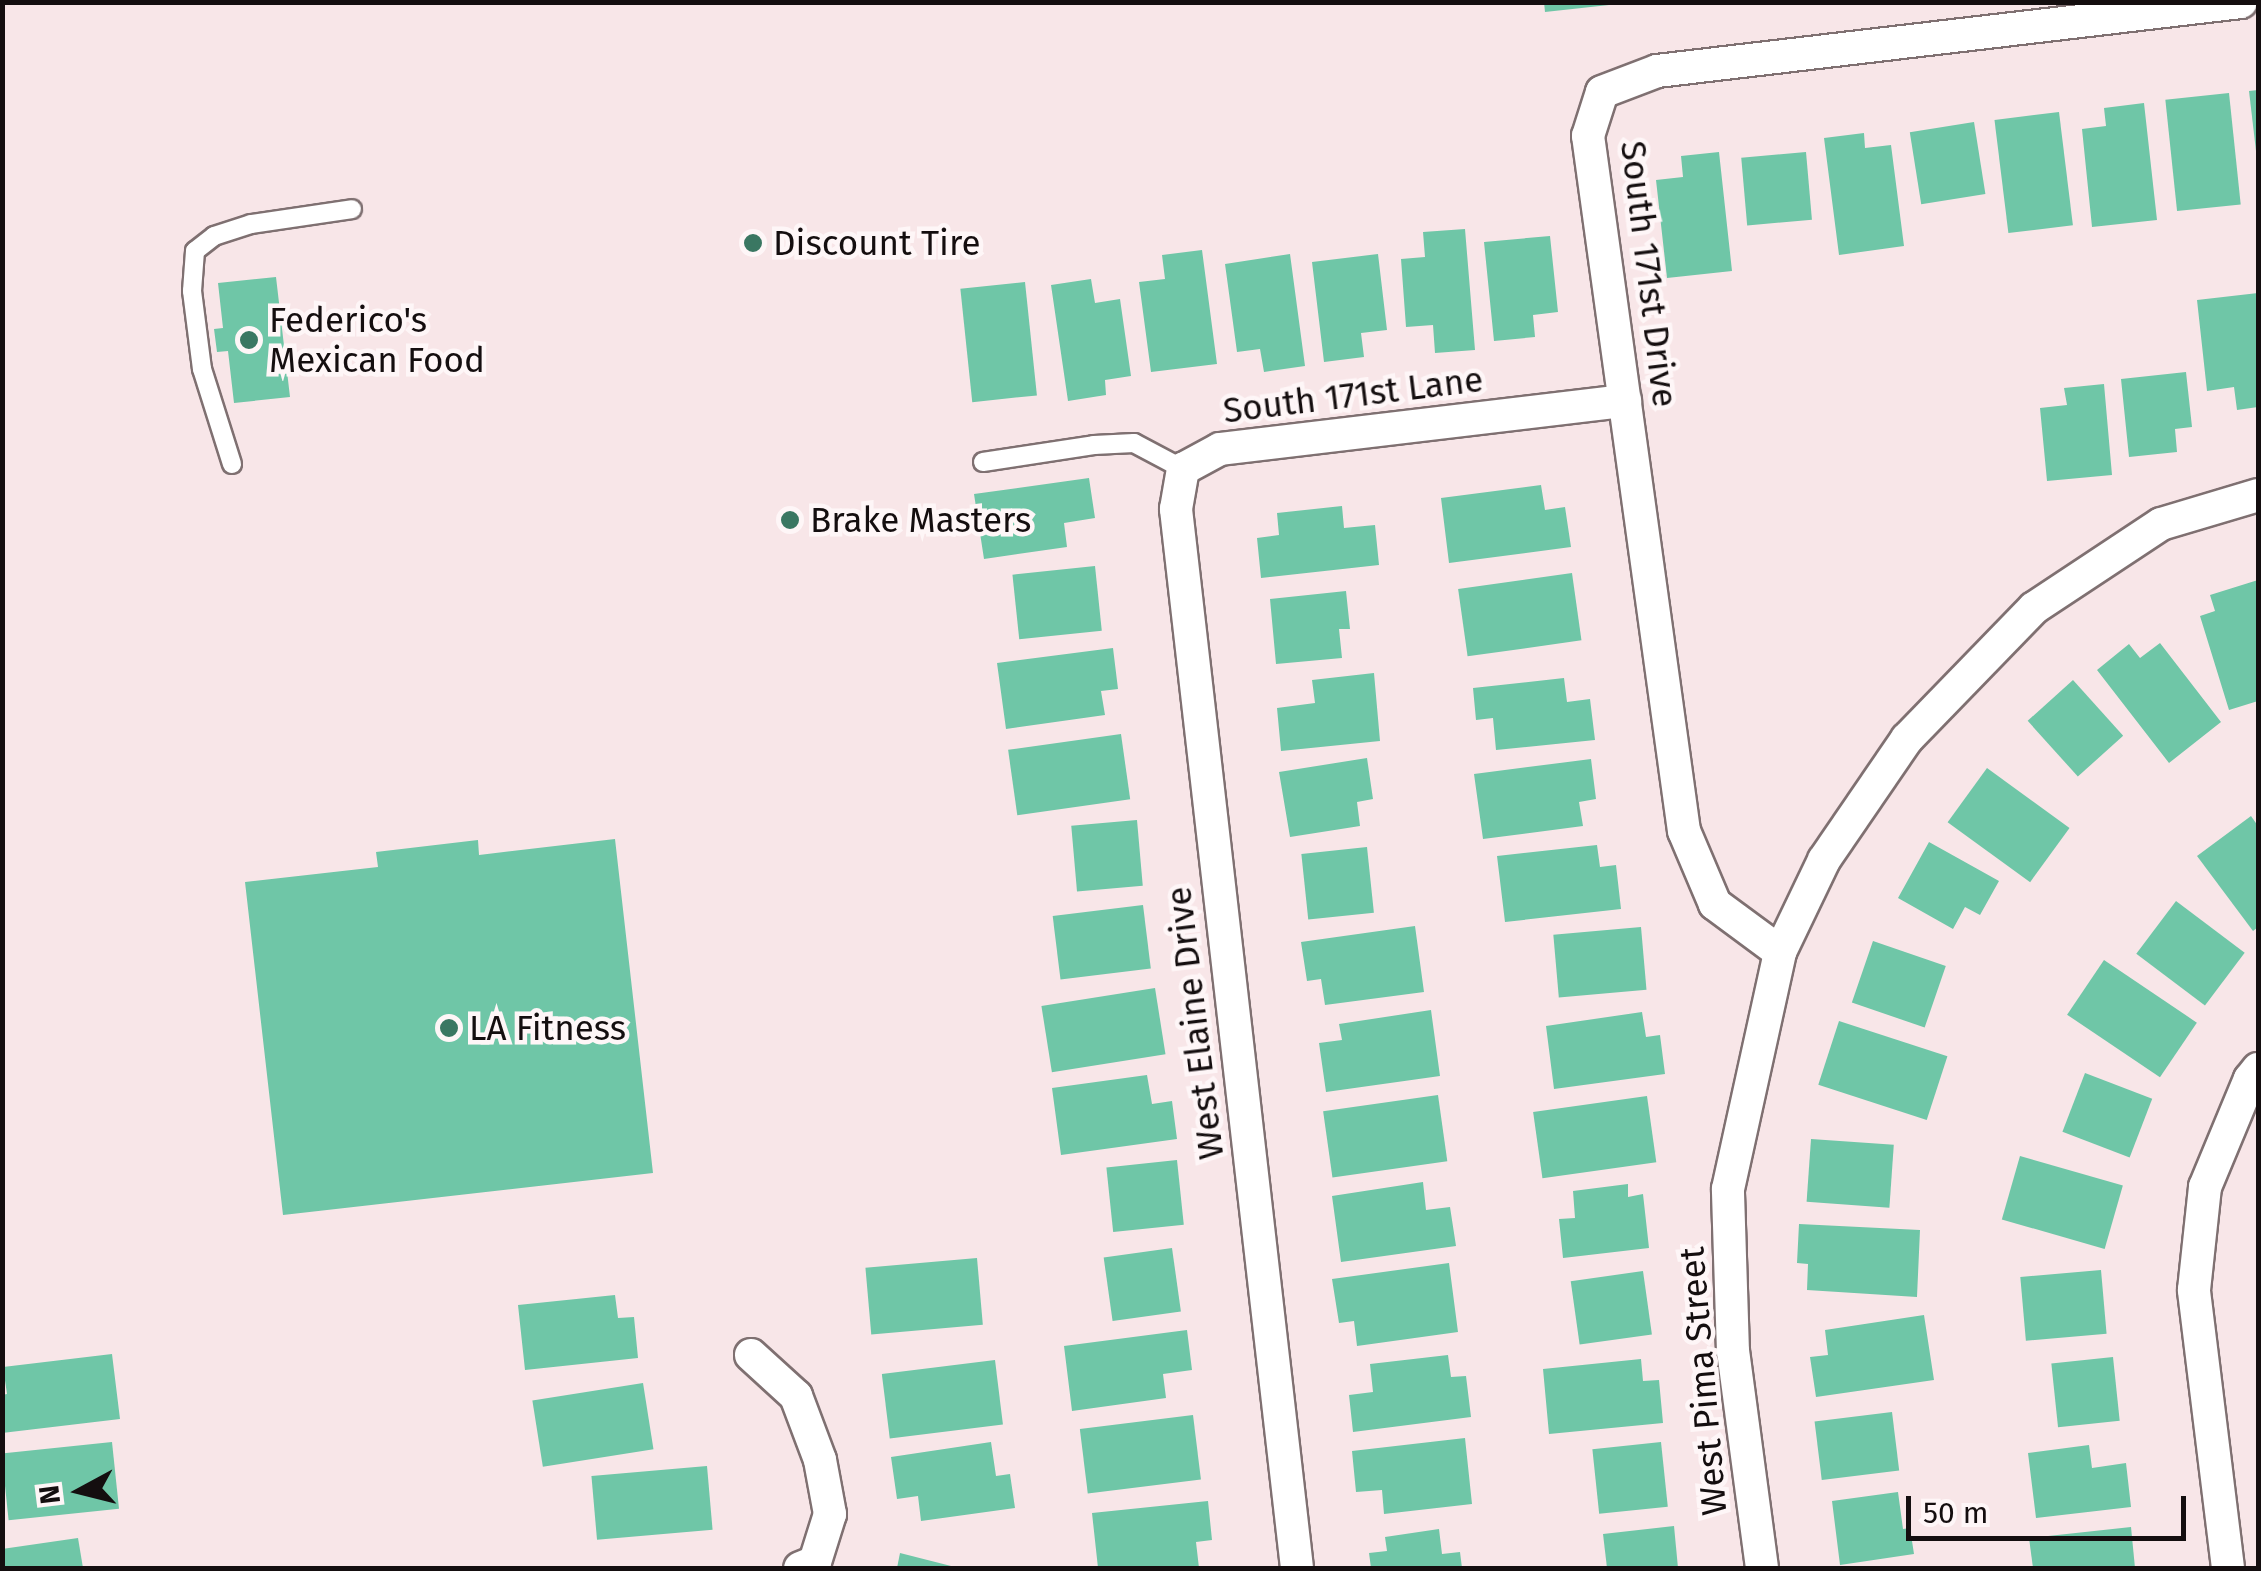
<!DOCTYPE html>
<style>
body{margin:0}
#map{position:relative;width:2261px;height:1571px;overflow:hidden;background:#f8e6e8;font-family:"Fira Sans",sans-serif}
div>[style]{position:absolute}
[style*='--x']{left:calc(var(--x)*1px);top:calc(var(--y)*1px);width:calc(var(--w)*1px);rotate:calc(var(--a)*1deg)}
.building>*{inset:0;background:#6fc6a7;transform-origin:0 0}
.roads{filter:drop-shadow(2px 0 #7f7071) drop-shadow(-2px 0 #7f7071) drop-shadow(0 2px #7f7071) drop-shadow(0 -2px #7f7071)}
.lane>*{height:18px;margin:-9px;padding:0 9px;transform-origin:9px;border-radius:9px;background:#fff}
.street>*{height:32px;margin:-16px;padding:0 16px;transform-origin:16px;border-radius:16px;background:#fff}
.dots>*{width:28px;height:28px;translate:-50% -50%;box-sizing:border-box;border:5px solid #fef6f7;border-radius:50%}
span{translate:-50% -50%;white-space:nowrap;text-align:center;line-height:1.15;-webkit-text-stroke:9px #fef6f7;paint-order:stroke}
.poi-label{font-size:35px;color:#140e0f}
.left{translate:0 -50%;text-align:left}
.street-label{font-size:35px;color:#140e0f}
.frame{position:absolute;inset:0;border:5px solid #140e0f;pointer-events:none}
.north{position:absolute;left:30px;top:1441px;width:100px;height:100px;-webkit-text-stroke:8px #fef6f7;paint-order:stroke;rotate:263deg;font-size:28px;font-weight:700;line-height:40px;text-align:center;color:#140e0f}
.north::after{content:'';display:block;margin:auto;width:35px;height:45px;background:#140e0f;clip-path:polygon(50% 0,100% 100%,50% 72%,0 100%)}
.scale{position:absolute;left:1906px;top:1496px;width:280px;height:45px;box-sizing:border-box;border:5px solid #140e0f;border-top:0;padding-left:12px;font-size:30px;line-height:35px;white-space:nowrap;color:#140e0f;-webkit-text-stroke:8px #fef6f7;paint-order:stroke}
</style>
<div id="map">
<div class="building">
<i style="clip-path:polygon(1544px 2px,1609px 2px,1609px 5px,1545px 12px)"></i>
<i style="clip-path:polygon(2258px 90px,2258px 151px,2256px 151px,2249px 91px)"></i>
<i style="left:2229px;top:93px;width:112px;height:64px;rotate:84deg"></i>
<i style="clip-path:polygon(2144px 103px,2157px 220px,2092px 227px,2082px 129px,2106px 126px,2104px 108px)"></i>
<i style="left:2059px;top:112px;width:114px;height:65px;rotate:83deg"></i>
<i style="left:1974px;top:122px;width:73px;height:65px;rotate:81deg"></i>
<i style="clip-path:polygon(1864px 133px,1865px 148px,1891px 145px,1904px 246px,1839px 255px,1824px 138px)"></i>
<i style="clip-path:polygon(1719px 152px,1732px 271px,1667px 278px,1656px 180px,1683px 177px,1681px 156px)"></i>
<i style="left:1806px;top:152px;width:68px;height:65px;rotate:85deg"></i>
<i style="clip-path:polygon(1465px 229px,1475px 350px,1435px 353px,1433px 325px,1406px 327px,1401px 259px,1425px 257px,1423px 232px)"></i>
<i style="clip-path:polygon(1550px 236px,1558px 312px,1533px 315px,1535px 337px,1494px 341px,1484px 242px)"></i>
<i style="clip-path:polygon(1202px 250px,1217px 364px,1151px 372px,1139px 282px,1165px 279px,1162px 255px)"></i>
<i style="clip-path:polygon(1290px 254px,1305px 366px,1264px 372px,1260px 349px,1237px 352px,1225px 264px)"></i>
<i style="clip-path:polygon(1378px 254px,1387px 330px,1361px 333px,1364px 357px,1324px 362px,1312px 262px)"></i>
<i style="clip-path:polygon(276px 277px,290px 397px,234px 403px,228px 351px,217px 352px,214px 329px,223px 328px,218px 283px)"></i>
<i style="clip-path:polygon(1091px 279px,1095px 303px,1120px 299px,1131px 376px,1105px 380px,1106px 395px,1068px 401px,1051px 285px)"></i>
<i style="left:1025px;top:282px;width:114px;height:65px;rotate:84deg"></i>
<i style="clip-path:polygon(2258px 293px,2258px 407px,2237px 410px,2234px 387px,2207px 391px,2197px 300px)"></i>
<i style="clip-path:polygon(2186px 372px,2192px 427px,2175px 429px,2177px 452px,2129px 457px,2121px 379px)"></i>
<i style="clip-path:polygon(2104px 384px,2112px 475px,2047px 481px,2040px 408px,2067px 405px,2064px 388px)"></i>
<i style="clip-path:polygon(1089px 478px,1095px 518px,1064px 523px,1067px 547px,984px 559px,974px 494px)"></i>
<i style="clip-path:polygon(1541px 485px,1545px 510px,1565px 507px,1571px 547px,1449px 563px,1441px 498px)"></i>
<i style="clip-path:polygon(1342px 506px,1344px 528px,1375px 525px,1379px 565px,1261px 578px,1257px 538px,1279px 535px,1277px 513px)"></i>
<i style="left:1095px;top:566px;width:65px;height:83px;rotate:84deg"></i>
<i style="left:1572px;top:573px;width:68px;height:115px;rotate:82deg"></i>
<i style="clip-path:polygon(2258px 580px,2258px 701px,2229px 710px,2200px 616px,2215px 611px,2210px 595px)"></i>
<i style="clip-path:polygon(1346px 591px,1350px 629px,1339px 629px,1342px 658px,1276px 664px,1270px 599px)"></i>
<i style="clip-path:polygon(2160px 643px,2221px 722px,2169px 763px,2097px 670px,2129px 644px,2140px 658px)"></i>
<i style="clip-path:polygon(1113px 648px,1118px 689px,1101px 691px,1105px 715px,1006px 729px,997px 663px)"></i>
<i style="clip-path:polygon(1374px 673px,1380px 741px,1281px 751px,1277px 708px,1315px 703px,1312px 680px)"></i>
<i style="clip-path:polygon(1564px 678px,1567px 702px,1590px 699px,1595px 740px,1496px 750px,1493px 718px,1476px 720px,1473px 688px)"></i>
<i style="left:2073px;top:680px;width:75px;height:61px;rotate:48deg"></i>
<i style="left:1121px;top:734px;width:66px;height:114px;rotate:82deg"></i>
<i style="clip-path:polygon(1367px 758px,1373px 799px,1357px 802px,1360px 826px,1290px 837px,1279px 772px)"></i>
<i style="clip-path:polygon(1591px 759px,1596px 799px,1579px 802px,1583px 826px,1483px 839px,1474px 774px)"></i>
<i style="left:1987px;top:768px;width:102px;height:67px;rotate:36deg"></i>
<i style="clip-path:polygon(2251px 816px,2258px 826px,2258px 927px,2253px 931px,2197px 856px)"></i>
<i style="left:1137px;top:820px;width:66px;height:66px;rotate:85deg"></i>
<i style="clip-path:polygon(615px 839px,653px 1173px,283px 1215px,245px 882px,378px 867px,376px 852px,478px 840px,479px 855px)"></i>
<i style="clip-path:polygon(1929px 842px,1999px 881px,1980px 915px,1965px 907px,1953px 929px,1898px 898px)"></i>
<i style="clip-path:polygon(1597px 845px,1600px 867px,1616px 865px,1621px 909px,1505px 922px,1497px 856px)"></i>
<i style="left:1367px;top:847px;width:66px;height:66px;rotate:84deg"></i>
<i style="left:2176px;top:901px;width:86px;height:66px;rotate:37deg"></i>
<i style="left:1143px;top:905px;width:64px;height:91px;rotate:83deg"></i>
<i style="clip-path:polygon(1415px 926px,1424px 992px,1325px 1005px,1321px 979px,1307px 981px,1301px 942px)"></i>
<i style="left:1641px;top:927px;width:63px;height:88px;rotate:85deg"></i>
<i style="left:1873px;top:941px;width:77px;height:65px;rotate:19deg"></i>
<i style="left:2104px;top:960px;width:112px;height:66px;rotate:34deg"></i>
<i style="left:1155px;top:988px;width:67px;height:115px;rotate:81deg"></i>
<i style="clip-path:polygon(1431px 1010px,1440px 1076px,1326px 1092px,1319px 1043px,1342px 1040px,1339px 1024px)"></i>
<i style="clip-path:polygon(1642px 1012px,1646px 1037px,1660px 1035px,1665px 1074px,1554px 1089px,1546px 1026px)"></i>
<i style="left:1839px;top:1021px;width:114px;height:67px;rotate:18deg"></i>
<i style="left:2085px;top:1073px;width:72px;height:63px;rotate:21deg"></i>
<i style="clip-path:polygon(1147px 1075px,1152px 1104px,1172px 1101px,1177px 1139px,1061px 1155px,1052px 1088px)"></i>
<i style="left:1438px;top:1095px;width:67px;height:116px;rotate:82deg"></i>
<i style="left:1647px;top:1096px;width:67px;height:115px;rotate:82deg"></i>
<i style="left:1811px;top:1139px;width:83px;height:63px;rotate:4deg"></i>
<i style="left:2020px;top:1156px;width:107px;height:66px;rotate:16deg"></i>
<i style="left:1177px;top:1160px;width:65px;height:71px;rotate:84deg"></i>
<i style="clip-path:polygon(1423px 1182px,1426px 1210px,1450px 1207px,1456px 1246px,1341px 1262px,1332px 1196px)"></i>
<i style="clip-path:polygon(1628px 1184px,1628px 1197px,1643px 1194px,1649px 1248px,1563px 1258px,1559px 1219px,1575px 1218px,1573px 1191px)"></i>
<i style="clip-path:polygon(1799px 1224px,1920px 1230px,1917px 1297px,1807px 1290px,1808px 1264px,1797px 1263px)"></i>
<i style="left:1172px;top:1248px;width:64px;height:69px;rotate:82deg"></i>
<i style="left:977px;top:1258px;width:67px;height:112px;rotate:85deg"></i>
<i style="clip-path:polygon(1449px 1263px,1458px 1332px,1357px 1346px,1354px 1321px,1339px 1323px,1332px 1279px)"></i>
<i style="left:2101px;top:1270px;width:64px;height:81px;rotate:85deg"></i>
<i style="left:1643px;top:1271px;width:64px;height:73px;rotate:82deg"></i>
<i style="clip-path:polygon(615px 1295px,618px 1318px,634px 1317px,638px 1358px,525px 1370px,518px 1305px)"></i>
<i style="clip-path:polygon(1924px 1315px,1934px 1380px,1816px 1397px,1810px 1357px,1828px 1355px,1825px 1330px)"></i>
<i style="clip-path:polygon(1187px 1330px,1192px 1370px,1163px 1374px,1166px 1398px,1072px 1411px,1064px 1346px)"></i>
<i style="clip-path:polygon(112px 1354px,120px 1419px,2px 1433px,2px 1395px,7px 1394px,3px 1367px)"></i>
<i style="clip-path:polygon(1448px 1355px,1451px 1377px,1466px 1376px,1471px 1417px,1353px 1432px,1349px 1395px,1373px 1392px,1370px 1364px)"></i>
<i style="left:2113px;top:1357px;width:64px;height:62px;rotate:84deg"></i>
<i style="clip-path:polygon(1641px 1359px,1643px 1381px,1659px 1380px,1663px 1423px,1549px 1434px,1543px 1369px)"></i>
<i style="left:995px;top:1360px;width:65px;height:114px;rotate:83deg"></i>
<i style="left:643px;top:1383px;width:67px;height:112px;rotate:81deg"></i>
<i style="left:1892px;top:1412px;width:59px;height:78px;rotate:83deg"></i>
<i style="left:1193px;top:1415px;width:65px;height:114px;rotate:83deg"></i>
<i style="clip-path:polygon(1465px 1438px,1472px 1504px,1384px 1514px,1382px 1490px,1356px 1492px,1352px 1451px)"></i>
<i style="left:112px;top:1442px;width:67px;height:111px;rotate:84deg"></i>
<i style="clip-path:polygon(991px 1442px,996px 1476px,1010px 1474px,1015px 1508px,921px 1521px,918px 1496px,897px 1499px,891px 1457px)"></i>
<i style="left:1661px;top:1442px;width:65px;height:69px;rotate:84deg"></i>
<i style="clip-path:polygon(2089px 1445px,2092px 1468px,2126px 1463px,2131px 1507px,2036px 1518px,2028px 1453px)"></i>
<i style="left:707px;top:1466px;width:64px;height:116px;rotate:85deg"></i>
<i style="clip-path:polygon(1898px 1492px,1903px 1529px,1910px 1528px,1914px 1554px,1840px 1565px,1832px 1501px)"></i>
<i style="clip-path:polygon(1208px 1501px,1212px 1540px,1196px 1542px,1199px 1568px,1098px 1568px,1092px 1513px)"></i>
<i style="clip-path:polygon(1674px 1526px,1678px 1568px,1607px 1568px,1603px 1534px)"></i>
<i style="clip-path:polygon(2131px 1527px,2135px 1568px,2033px 1568px,2029px 1538px)"></i>
<i style="clip-path:polygon(1439px 1529px,1442px 1554px,1460px 1552px,1462px 1568px,1371px 1568px,1369px 1553px,1387px 1551px,1385px 1537px)"></i>
<i style="clip-path:polygon(78px 1538px,83px 1568px,2px 1568px,2px 1549px)"></i>
<i style="clip-path:polygon(900px 1553px,955px 1567px,955px 1568px,897px 1568px)"></i>
</div>
<div class="roads">
<div class="lane">
<i style="--x:983;--y:462;--w:112;--a:-8.7"></i>
<i style="--x:1094;--y:445;--w:40;--a:-2.9"></i>
<i style="--x:1134;--y:443;--w:55;--a:28"></i>
<i style="--x:232;--y:464;--w:100;--a:-107.5"></i>
<i style="--x:202;--y:369;--w:79;--a:-97.3"></i>
<i style="--x:192;--y:291;--w:40;--a:-85.7"></i>
<i style="--x:195;--y:251;--w:24;--a:-38"></i>
<i style="--x:214;--y:236;--w:39;--a:-18"></i>
<i style="--x:251;--y:224;--w:102;--a:-8.4"></i>
</div>
<div class="street">
<i style="--x:1780;--y:952;--w:81;--a:-143.6"></i>
<i style="--x:1715;--y:904;--w:79;--a:-113"></i>
<i style="--x:1684;--y:831;--w:702;--a:-97.86"></i>
<i style="--x:1588;--y:136;--w:46;--a:-72.3"></i>
<i style="--x:1602;--y:92;--w:59;--a:-20.9"></i>
<i style="--x:1657;--y:71;--w:588;--a:-6.74"></i>
<i style="--x:751;--y:1355;--w:61;--a:42.3"></i>
<i style="--x:796;--y:1396;--w:68;--a:69.4"></i>
<i style="--x:820;--y:1460;--w:55;--a:79.5"></i>
<i style="--x:830;--y:1514;--w:50;--a:107.4"></i>
<i style="--x:815;--y:1562;--w:16;--a:158"></i>
<i style="--x:1297;--y:1568;--w:1066;--a:-96.52"></i>
<i style="--x:1176;--y:509;--w:41;--a:-80.1"></i>
<i style="--x:1183;--y:469;--w:42;--a:-28.4"></i>
<i style="--x:1220;--y:449;--w:408;--a:-6.8"></i>
<i style="--x:1762;--y:1568;--w:218;--a:-97.6"></i>
<i style="--x:1733;--y:1352;--w:163;--a:-91.8"></i>
<i style="--x:1728;--y:1189;--w:243;--a:-77.6"></i>
<i style="--x:1780;--y:952;--w:102;--a:-64.4"></i>
<i style="--x:1824;--y:860;--w:147;--a:-55.6"></i>
<i style="--x:1907;--y:739;--w:182;--a:-45.9"></i>
<i style="--x:2034;--y:608;--w:152;--a:-33.5"></i>
<i style="--x:2161;--y:524;--w:101;--a:-16.6"></i>
<i style="--x:2228;--y:1568;--w:280;--a:-97"></i>
<i style="--x:2194;--y:1290;--w:104;--a:-83.9"></i>
<i style="--x:2205;--y:1187;--w:117;--a:-67.4"></i>
<i style="--x:2250;--y:1079;--w:13;--a:-51"></i>
</div>
</div>
<div class="dots">
<i style="left:753px;top:243px;background:#3a7762"></i>
<i style="left:249px;top:340px;background:#3a7762"></i>
<i style="left:790px;top:520px;background:#3a7762"></i>
<i style="left:449px;top:1028px;background:#3a7762"></i>
</div>
<div class="poi-label">
<span class="left" style="left:773px;top:243px">Discount Tire</span>
<span class="left" style="left:269px;top:340px">Federico's<br>Mexican Food</span>
<span class="left" style="left:810px;top:520px">Brake Masters</span>
<span class="left" style="left:469px;top:1028px">LA Fitness</span>
</div>
<div class="street-label">
<span style="left:1649px;top:274px;rotate:83deg">South 171st Drive</span>
<span style="left:1353px;top:395px;rotate:-7deg">South 171st Lane</span>
<span style="left:1195px;top:1023px;rotate:-97deg">West Elaine Drive</span>
<span style="left:1703px;top:1381px;rotate:-95deg">West Pima Street</span>
</div>
<div class="frame"></div>
<div class="north">N</div>
<div class="scale">50 m</div>
</div>
